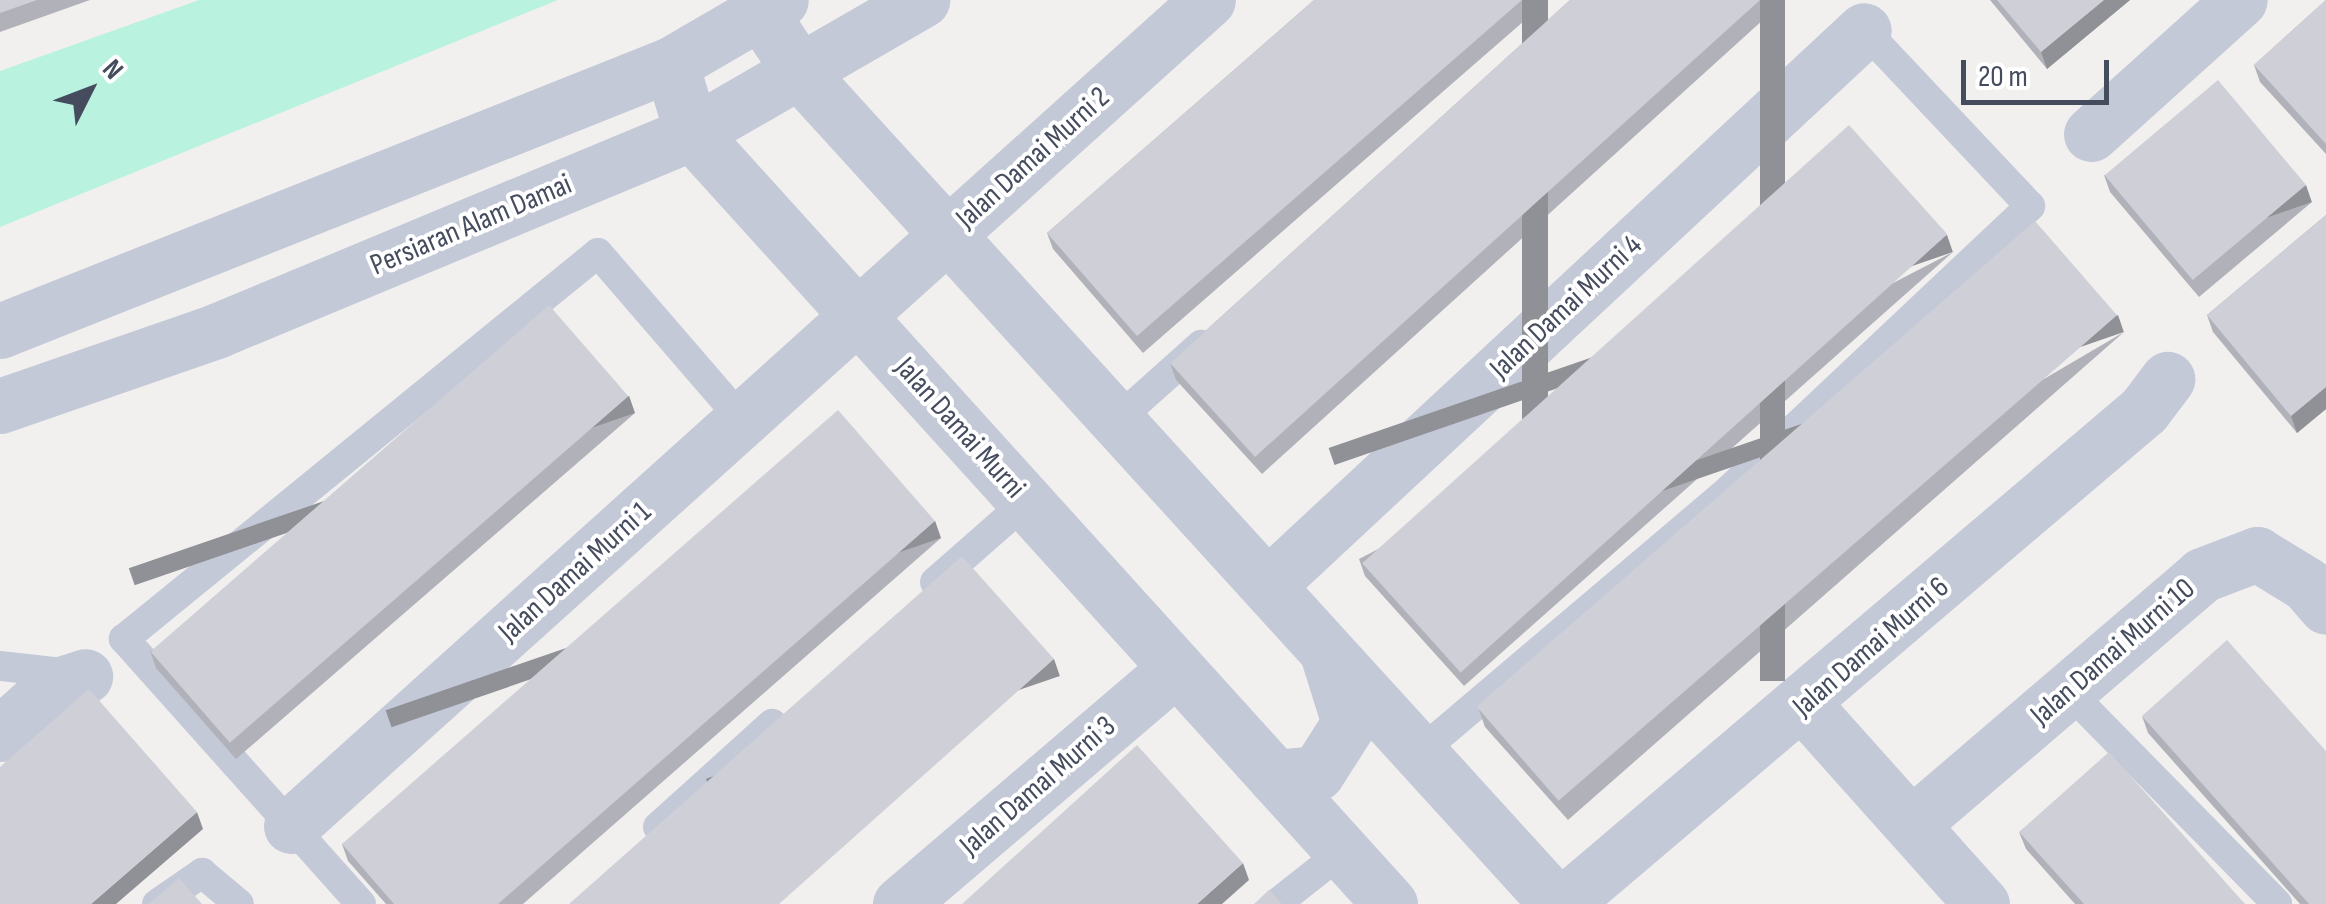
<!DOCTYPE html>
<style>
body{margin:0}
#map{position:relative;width:2326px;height:904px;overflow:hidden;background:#f2f0ef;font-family:"Sofia Sans Condensed",sans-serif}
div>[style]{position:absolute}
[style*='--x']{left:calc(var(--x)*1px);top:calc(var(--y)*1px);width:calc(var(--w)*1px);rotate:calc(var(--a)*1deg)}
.green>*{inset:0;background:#b9f3df}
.service>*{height:30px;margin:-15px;padding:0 15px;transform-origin:15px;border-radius:15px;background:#c4c9d8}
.minor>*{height:55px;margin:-27.5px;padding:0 27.5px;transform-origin:27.5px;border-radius:27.5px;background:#c4c9d8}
.tertiary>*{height:55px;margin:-27.5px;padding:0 27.5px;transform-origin:27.5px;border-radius:27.5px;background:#c4c9d8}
.wall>*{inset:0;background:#b1b2b9}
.shaded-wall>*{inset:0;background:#909196;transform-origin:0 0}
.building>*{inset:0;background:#cecfd7;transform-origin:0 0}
span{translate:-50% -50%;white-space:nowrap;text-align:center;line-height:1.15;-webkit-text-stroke:8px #fff;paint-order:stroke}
.street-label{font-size:30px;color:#454c5e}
.north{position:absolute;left:40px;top:40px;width:100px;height:100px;-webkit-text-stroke:8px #fff;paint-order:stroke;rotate:48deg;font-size:28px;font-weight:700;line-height:40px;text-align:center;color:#454c5e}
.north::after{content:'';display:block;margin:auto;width:35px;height:45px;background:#454c5e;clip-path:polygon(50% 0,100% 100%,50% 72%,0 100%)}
.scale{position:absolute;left:1961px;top:60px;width:148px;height:45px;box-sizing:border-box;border:5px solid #454c5e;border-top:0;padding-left:12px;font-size:30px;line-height:35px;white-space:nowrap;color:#454c5e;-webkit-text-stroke:8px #fff;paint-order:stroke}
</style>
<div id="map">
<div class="green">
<i style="clip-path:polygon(199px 0,558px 0,0 227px,0 71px)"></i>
</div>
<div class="service">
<i style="--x:1117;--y:420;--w:113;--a:-41.8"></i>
<i style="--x:935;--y:582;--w:121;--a:-41.3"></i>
<i style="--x:0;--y:666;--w:72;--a:6.3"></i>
<i style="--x:2069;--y:692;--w:297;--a:45.5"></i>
<i style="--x:1419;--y:753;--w:407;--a:-40.3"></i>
<i style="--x:1729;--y:490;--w:414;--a:-43.3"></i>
<i style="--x:2030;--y:206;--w:242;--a:-133.3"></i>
<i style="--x:658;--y:827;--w:154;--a:-42.1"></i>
<i style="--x:157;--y:904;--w:55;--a:-34.6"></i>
<i style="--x:202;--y:873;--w:48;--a:40"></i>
<i style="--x:361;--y:904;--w:356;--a:-131.8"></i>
<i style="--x:124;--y:639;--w:611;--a:-39.16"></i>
<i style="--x:598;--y:253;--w:222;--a:49.2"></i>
<i style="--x:1276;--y:904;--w:84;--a:-38.2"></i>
</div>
<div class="minor">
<i style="--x:761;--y:13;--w:74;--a:56.5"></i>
<i style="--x:802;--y:75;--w:1121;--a:47.67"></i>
<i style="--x:671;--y:64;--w:72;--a:73.1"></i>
<i style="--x:692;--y:133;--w:1040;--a:47.84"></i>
<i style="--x:2091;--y:134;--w:200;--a:-42"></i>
<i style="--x:1268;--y:585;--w:814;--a:-42.96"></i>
<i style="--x:1804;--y:705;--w:267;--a:48.2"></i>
<i style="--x:0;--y:734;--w:70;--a:-42.1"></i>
<i style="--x:52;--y:687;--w:35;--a:-18"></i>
<i style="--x:1275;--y:777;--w:42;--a:-5.4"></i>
<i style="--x:1317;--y:773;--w:59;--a:-57.4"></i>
<i style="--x:1349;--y:723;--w:67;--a:-107.4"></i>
<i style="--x:1913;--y:823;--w:381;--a:-40.6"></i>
<i style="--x:2202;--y:575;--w:59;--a:-20.9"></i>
<i style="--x:2257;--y:554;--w:57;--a:31.5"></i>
<i style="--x:2306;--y:584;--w:30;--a:49"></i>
<i style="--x:291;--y:826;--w:1234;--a:-42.01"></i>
<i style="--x:900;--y:904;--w:363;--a:-40.5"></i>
<i style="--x:1563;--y:904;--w:763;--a:-40.37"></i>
<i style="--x:2144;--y:410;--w:39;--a:-53"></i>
</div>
<div class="tertiary">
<i style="--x:0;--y:331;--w:722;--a:-21.7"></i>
<i style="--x:671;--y:64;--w:127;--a:-30.2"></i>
<i style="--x:0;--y:406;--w:229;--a:-19.1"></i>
<i style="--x:216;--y:331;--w:516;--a:-22.59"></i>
<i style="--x:692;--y:133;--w:266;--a:-30"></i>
</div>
<div class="wall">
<i style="clip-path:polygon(0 0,90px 0,0 32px)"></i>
<i style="clip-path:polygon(1314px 0,1548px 0,1143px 353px,1053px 249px,1047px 233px)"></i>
<i style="clip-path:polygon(1570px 0,1785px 0,1262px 474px,1176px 380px,1170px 363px)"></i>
<i style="clip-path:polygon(1990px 0,2130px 0,2047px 69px)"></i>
<i style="clip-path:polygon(2326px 0,2326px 154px,2260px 82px,2254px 65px)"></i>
<i style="clip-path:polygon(2104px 175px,2312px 202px,2199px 297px,2110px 192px)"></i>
<i style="clip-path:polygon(2326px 215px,2326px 409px,2297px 433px,2213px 332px,2207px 315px)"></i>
<i style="clip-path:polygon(1953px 252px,1464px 686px,1365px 576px,1359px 559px)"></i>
<i style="clip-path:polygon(2124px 332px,1568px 820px,1485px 727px,1479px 710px)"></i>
<i style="clip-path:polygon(629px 396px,635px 413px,236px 759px,156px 668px,150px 651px)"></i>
<i style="clip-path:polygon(935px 521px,941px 538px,523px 904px,386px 904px,348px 861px,342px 844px)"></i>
<i style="clip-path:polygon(2142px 716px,2326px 904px,2300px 904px,2148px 733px)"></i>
<i style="clip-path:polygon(2019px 832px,2245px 904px,2075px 904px,2026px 849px)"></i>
</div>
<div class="shaded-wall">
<i style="left:1522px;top:0;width:26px;height:511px"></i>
<i style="left:1760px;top:0;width:25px;height:681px"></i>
<i style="clip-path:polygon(2104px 0,2130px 0,2047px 69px,2041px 52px)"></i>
<i style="left:2306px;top:185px;width:18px;height:148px;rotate:71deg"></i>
<i style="left:1947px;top:235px;width:18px;height:654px;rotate:71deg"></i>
<i style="left:2118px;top:315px;width:18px;height:740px;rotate:71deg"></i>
<i style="clip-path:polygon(2326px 387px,2326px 409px,2297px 433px,2291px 416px)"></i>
<i style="left:629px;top:396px;width:18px;height:529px;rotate:71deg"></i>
<i style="left:935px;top:521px;width:18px;height:581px;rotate:71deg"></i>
<i style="left:1054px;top:659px;width:18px;height:368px;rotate:71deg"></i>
<i style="clip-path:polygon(197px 812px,203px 829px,116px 904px,91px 904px)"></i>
<i style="clip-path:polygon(1243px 863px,1249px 880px,1222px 904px,1197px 904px)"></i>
</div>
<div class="building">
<i style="clip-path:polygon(0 0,37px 0,0 13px)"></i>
<i style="clip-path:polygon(1314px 0,1522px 0,1137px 336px,1047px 233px)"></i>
<i style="clip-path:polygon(1570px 0,1760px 0,1255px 457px,1170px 363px)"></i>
<i style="clip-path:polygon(1997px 0,2104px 0,2041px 52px)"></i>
<i style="clip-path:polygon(2326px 0,2326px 144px,2254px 65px)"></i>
<i style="left:2218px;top:80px;width:137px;height:148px;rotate:50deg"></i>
<i style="left:1849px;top:125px;width:147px;height:655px;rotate:48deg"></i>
<i style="clip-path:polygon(2326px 215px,2326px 387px,2291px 416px,2207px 315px)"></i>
<i style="left:2035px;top:221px;width:125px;height:740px;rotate:49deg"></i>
<i style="left:549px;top:305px;width:121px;height:528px;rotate:49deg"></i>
<i style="clip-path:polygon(838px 410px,935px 521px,498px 904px,394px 904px,342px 844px)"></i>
<i style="clip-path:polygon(962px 556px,1054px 659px,779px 904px,569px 904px)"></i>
<i style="clip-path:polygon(2227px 640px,2326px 751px,2326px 904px,2309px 904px,2142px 716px)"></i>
<i style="clip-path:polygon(89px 689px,197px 812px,91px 904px,0 904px,0 767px)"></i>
<i style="clip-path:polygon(1137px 745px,1243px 863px,1197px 904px,962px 904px)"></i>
<i style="clip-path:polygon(2109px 752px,2245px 904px,2084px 904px,2019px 832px)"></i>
<i style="clip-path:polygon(179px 878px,202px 904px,149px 904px)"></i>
<i style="clip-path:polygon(1269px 890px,1282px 904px,1254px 904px)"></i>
</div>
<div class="street-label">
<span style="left:1033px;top:158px;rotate:-42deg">Jalan Damai Murni 2</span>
<span style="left:471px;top:225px;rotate:-23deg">Persiaran Alam Damai</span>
<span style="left:1566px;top:307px;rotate:-43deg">Jalan Damai Murni 4</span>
<span style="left:960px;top:428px;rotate:48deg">Jalan Damai Murni</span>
<span style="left:575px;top:572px;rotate:-42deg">Jalan Damai Murni 1</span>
<span style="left:1871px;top:647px;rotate:-41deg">Jalan Damai Murni 6</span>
<span style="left:2113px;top:652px;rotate:-41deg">Jalan Damai Murni 10</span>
<span style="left:1038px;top:786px;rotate:-41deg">Jalan Damai Murni 3</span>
</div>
<div class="north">N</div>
<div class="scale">20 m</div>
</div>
